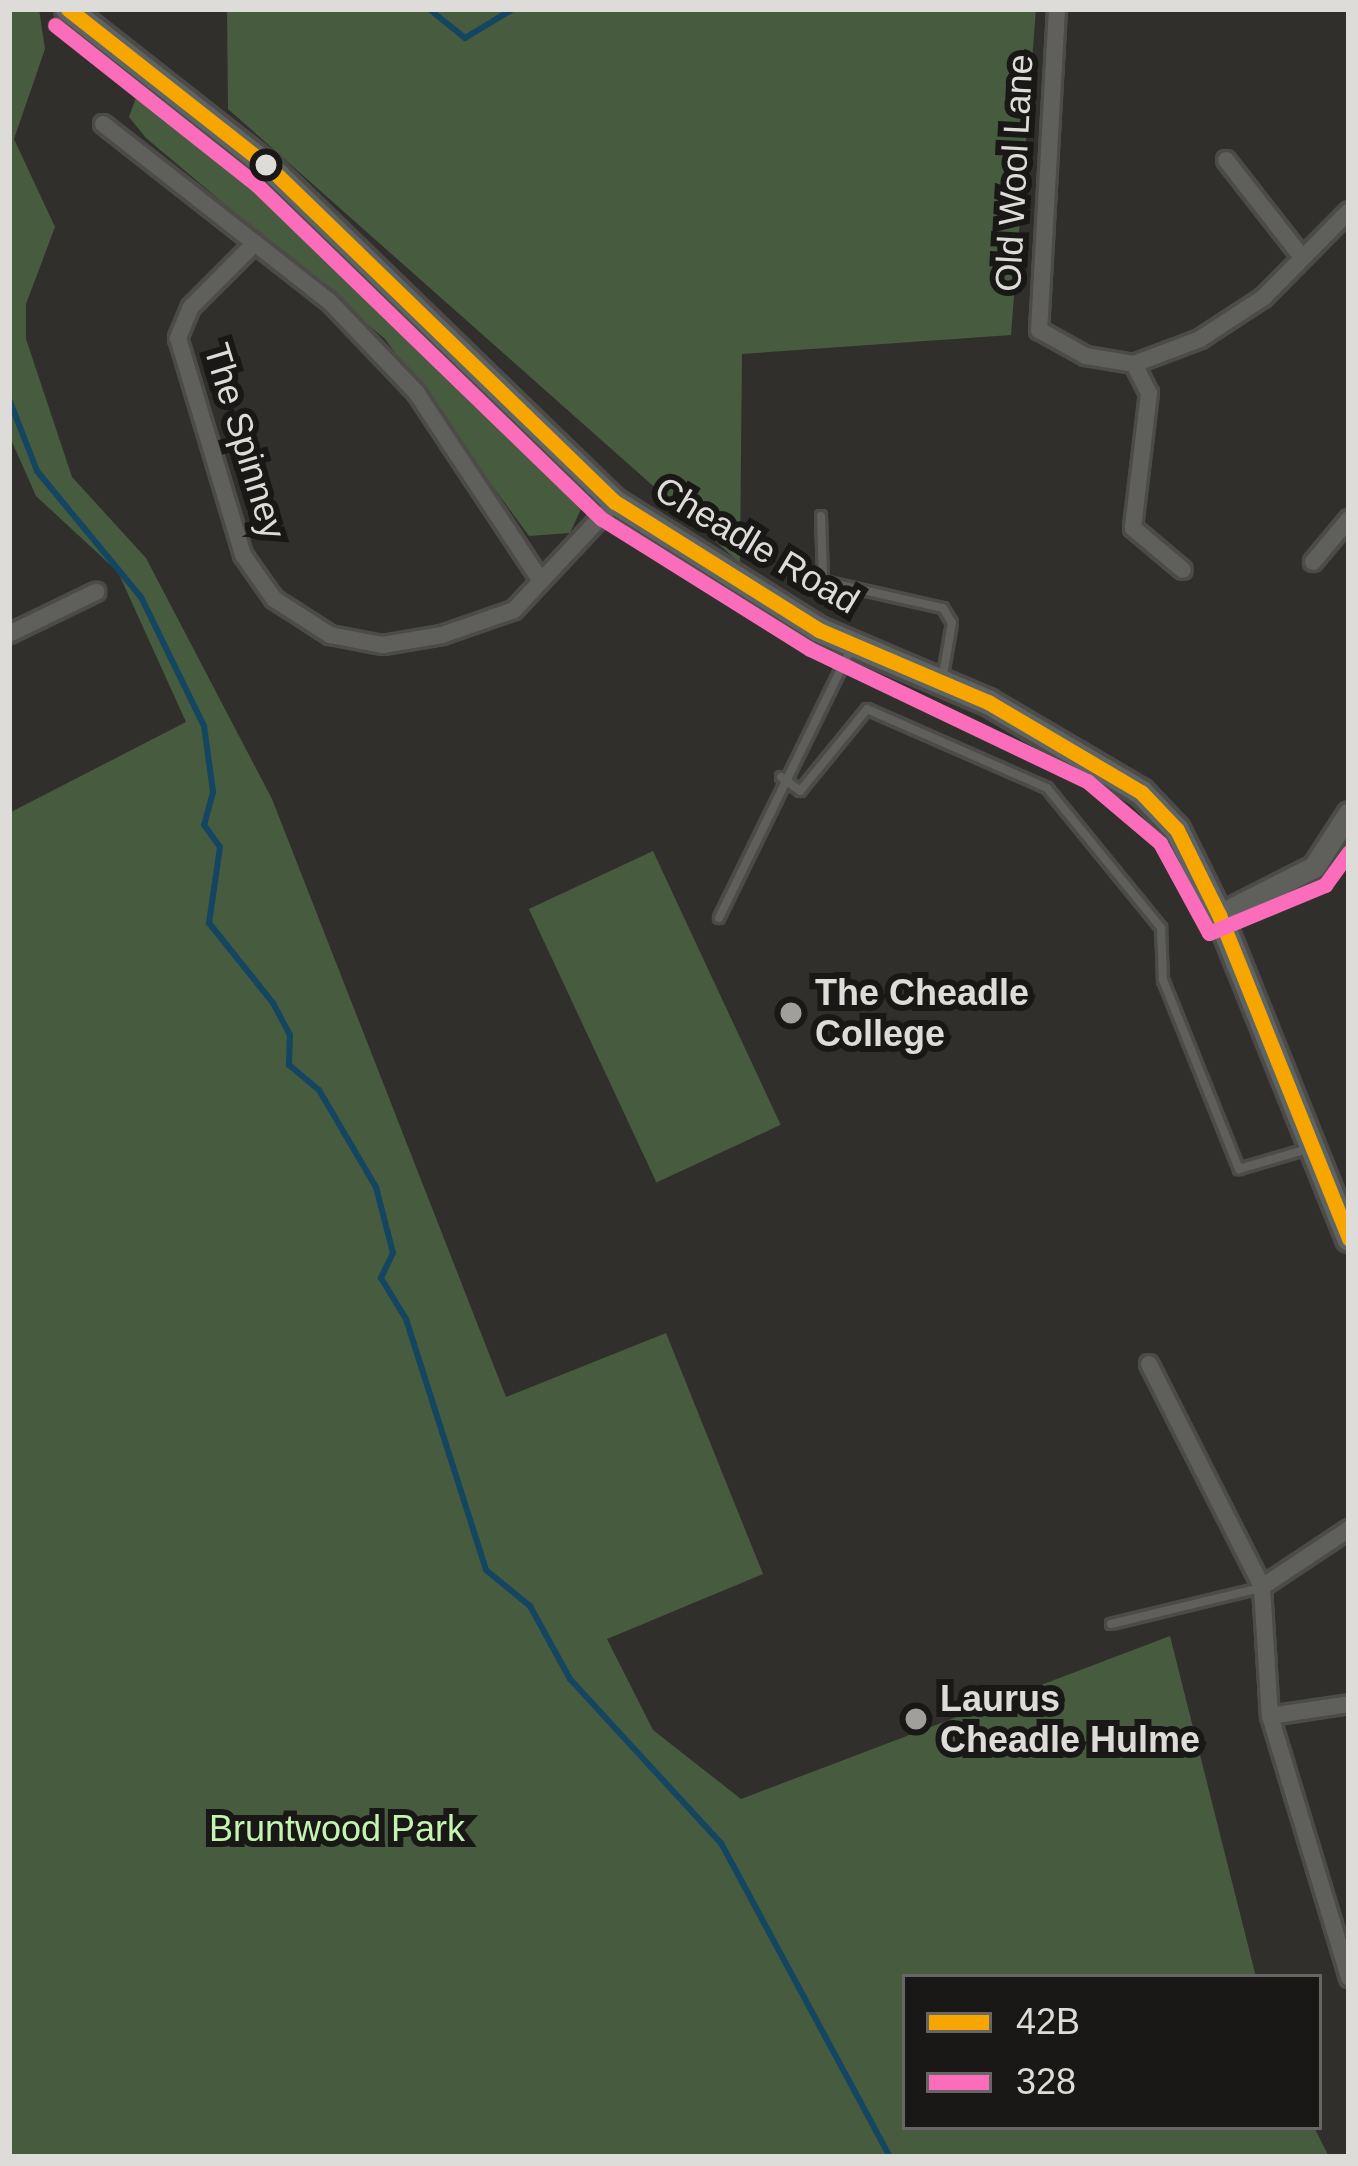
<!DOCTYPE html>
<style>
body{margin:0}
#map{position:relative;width:1358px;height:2166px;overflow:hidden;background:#312f2c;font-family:Arial,sans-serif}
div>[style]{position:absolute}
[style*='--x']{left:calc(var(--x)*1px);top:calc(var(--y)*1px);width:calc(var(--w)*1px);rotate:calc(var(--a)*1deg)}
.green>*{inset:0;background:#475b3f;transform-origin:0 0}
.stream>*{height:6px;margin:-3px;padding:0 3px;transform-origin:3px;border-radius:3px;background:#144661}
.roads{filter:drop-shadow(3px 0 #4c4b48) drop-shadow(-3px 0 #4c4b48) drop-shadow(0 3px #4c4b48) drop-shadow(0 -3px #4c4b48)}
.service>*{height:8px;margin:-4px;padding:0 4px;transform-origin:4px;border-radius:4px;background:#5f5f5c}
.minor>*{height:16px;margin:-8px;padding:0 8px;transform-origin:8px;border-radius:8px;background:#5f5f5c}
.tertiary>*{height:21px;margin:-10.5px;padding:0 10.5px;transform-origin:10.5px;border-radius:10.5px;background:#5f5f5c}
.primary>*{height:24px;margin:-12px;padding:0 12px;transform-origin:12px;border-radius:12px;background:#5d6463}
.bus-1>*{height:15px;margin:-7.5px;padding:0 7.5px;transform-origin:7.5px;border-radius:7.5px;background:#f7a600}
.bus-2>*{height:15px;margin:-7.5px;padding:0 7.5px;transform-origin:7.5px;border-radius:7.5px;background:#fb6dba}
.dots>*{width:33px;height:33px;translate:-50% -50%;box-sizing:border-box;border:6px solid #191816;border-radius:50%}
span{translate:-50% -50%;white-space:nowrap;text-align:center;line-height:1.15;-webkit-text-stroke:12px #191816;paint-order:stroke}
.street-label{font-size:36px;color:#dddcd8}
.poi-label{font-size:36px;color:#dddcd8;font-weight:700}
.left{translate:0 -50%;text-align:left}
.park-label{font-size:36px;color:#c3f5b0}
.frame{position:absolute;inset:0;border:12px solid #dddcd8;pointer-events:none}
.legend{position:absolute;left:902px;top:1974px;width:420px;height:156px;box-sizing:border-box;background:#191816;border:3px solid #676664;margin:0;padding:15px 21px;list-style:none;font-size:36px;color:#dddcd8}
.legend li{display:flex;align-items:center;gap:24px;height:60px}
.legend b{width:60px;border:3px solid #676664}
</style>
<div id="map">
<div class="green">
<i style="clip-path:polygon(9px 9px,39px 9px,45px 49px,14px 139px,55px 227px,26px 304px,26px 339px,72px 477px,146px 558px,272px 799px,506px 1397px,666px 1333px,763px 1574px,607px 1639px,653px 1730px,741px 1799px,1170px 1636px,1256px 1977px,905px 1977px,905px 2127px,1314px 2127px,1329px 2157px,9px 2157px,9px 813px,186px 722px,118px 572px,36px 496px,9px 435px)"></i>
<i style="clip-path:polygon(227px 9px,1036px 9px,1011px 335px,742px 354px,740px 563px,228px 109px)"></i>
<i style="clip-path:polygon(141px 84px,585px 500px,570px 533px,529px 536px,385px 339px,146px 138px,129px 117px)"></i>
<i style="left:653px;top:851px;width:302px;height:137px;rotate:65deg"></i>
</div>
<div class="stream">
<i style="--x:429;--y:9;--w:46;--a:38.9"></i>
<i style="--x:465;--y:38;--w:56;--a:-31.1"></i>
<i style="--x:9;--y:220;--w:30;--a:90"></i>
<i style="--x:9;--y:399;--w:77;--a:68.7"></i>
<i style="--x:37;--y:471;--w:163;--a:50.5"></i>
<i style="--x:141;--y:597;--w:144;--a:64"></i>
<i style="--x:204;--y:726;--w:67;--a:82.2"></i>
<i style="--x:213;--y:792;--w:34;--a:105"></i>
<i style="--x:204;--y:825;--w:27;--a:54"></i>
<i style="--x:220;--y:847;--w:77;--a:98.2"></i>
<i style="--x:209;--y:923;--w:102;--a:51.3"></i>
<i style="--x:273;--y:1003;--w:36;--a:62"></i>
<i style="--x:290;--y:1035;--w:30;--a:92"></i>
<i style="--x:289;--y:1065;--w:39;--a:40"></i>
<i style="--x:319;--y:1090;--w:113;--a:59.6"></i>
<i style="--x:376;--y:1187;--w:68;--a:75.6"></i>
<i style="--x:393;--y:1253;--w:28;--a:116"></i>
<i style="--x:381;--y:1278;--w:48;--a:58.6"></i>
<i style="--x:406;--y:1319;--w:263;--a:72.3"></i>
<i style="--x:486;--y:1570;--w:57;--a:39.3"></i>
<i style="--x:530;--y:1606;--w:83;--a:61.3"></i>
<i style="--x:570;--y:1679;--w:223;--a:47.4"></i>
<i style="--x:721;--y:1843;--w:357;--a:61.7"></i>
</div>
<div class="roads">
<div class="service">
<i style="--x:821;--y:516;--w:65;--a:88.2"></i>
<i style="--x:823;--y:581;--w:123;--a:12.7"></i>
<i style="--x:943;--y:608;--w:17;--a:59"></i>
<i style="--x:952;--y:623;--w:53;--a:99.8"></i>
<i style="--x:781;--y:777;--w:24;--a:36"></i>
<i style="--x:800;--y:791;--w:106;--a:-50.7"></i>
<i style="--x:867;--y:709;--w:197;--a:23.7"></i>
<i style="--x:1047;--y:788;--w:181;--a:50.8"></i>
<i style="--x:1161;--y:928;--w:52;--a:87.8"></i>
<i style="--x:1163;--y:980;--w:204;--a:68.1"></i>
<i style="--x:1239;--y:1169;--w:75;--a:-16.3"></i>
<i style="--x:719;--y:918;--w:297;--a:-63.9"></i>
<i style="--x:1111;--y:1624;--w:153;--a:-13.6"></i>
</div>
<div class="minor">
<i style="--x:1057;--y:9;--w:322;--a:93.2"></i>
<i style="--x:1039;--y:330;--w:54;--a:29"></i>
<i style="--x:1086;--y:356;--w:49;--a:9.5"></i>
<i style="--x:1134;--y:364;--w:71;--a:-20.7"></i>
<i style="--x:1200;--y:339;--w:75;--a:-33.1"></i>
<i style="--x:1263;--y:298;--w:122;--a:-45.3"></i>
<i style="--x:103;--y:124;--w:287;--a:38.1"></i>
<i style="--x:329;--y:301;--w:126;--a:46.3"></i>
<i style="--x:416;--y:392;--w:224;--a:56.5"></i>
<i style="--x:1226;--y:160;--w:117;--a:52"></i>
<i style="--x:255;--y:243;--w:91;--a:135"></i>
<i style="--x:191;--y:307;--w:34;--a:113"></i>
<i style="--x:178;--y:338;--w:227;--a:73.3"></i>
<i style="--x:243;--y:555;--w:54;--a:54.8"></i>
<i style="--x:274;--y:599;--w:67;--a:32.7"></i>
<i style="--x:330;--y:635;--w:54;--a:10.7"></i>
<i style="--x:383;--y:645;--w:60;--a:-9.6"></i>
<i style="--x:442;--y:635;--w:76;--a:-19.1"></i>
<i style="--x:514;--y:610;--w:148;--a:-46.9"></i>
<i style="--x:1134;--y:364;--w:33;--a:63"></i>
<i style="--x:1149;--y:393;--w:136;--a:96.8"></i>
<i style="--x:1133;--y:528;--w:65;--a:40"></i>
<i style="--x:1313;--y:562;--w:56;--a:-50.1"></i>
<i style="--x:9;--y:634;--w:97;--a:-25.8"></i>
<i style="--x:1149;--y:1364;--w:250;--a:63.1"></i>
<i style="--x:1262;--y:1587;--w:129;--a:86.5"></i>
<i style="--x:1270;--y:1716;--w:274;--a:73.2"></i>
<i style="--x:1262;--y:1587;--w:105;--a:-33.7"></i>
<i style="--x:1270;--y:1716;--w:80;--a:-8.6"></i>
</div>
<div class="tertiary">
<i style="--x:1219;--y:915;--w:106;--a:-26.8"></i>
<i style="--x:1314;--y:867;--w:64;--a:-57.1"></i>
</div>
<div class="primary">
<i style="--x:68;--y:9;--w:258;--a:38.2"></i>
<i style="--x:271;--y:169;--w:479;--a:44.1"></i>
<i style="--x:615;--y:502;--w:241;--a:32.1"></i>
<i style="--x:819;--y:630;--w:184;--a:23.1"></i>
<i style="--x:988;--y:702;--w:178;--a:30.5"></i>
<i style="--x:1141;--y:792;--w:52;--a:46.5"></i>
<i style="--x:1177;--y:830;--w:95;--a:63.7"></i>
<i style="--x:1219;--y:915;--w:349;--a:68.1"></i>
</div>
</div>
<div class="bus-1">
<i style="--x:68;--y:9;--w:258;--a:38.2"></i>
<i style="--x:271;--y:169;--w:479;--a:44.1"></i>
<i style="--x:615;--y:502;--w:241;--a:32.1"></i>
<i style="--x:819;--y:630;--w:184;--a:23.1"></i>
<i style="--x:988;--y:702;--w:178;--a:30.5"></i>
<i style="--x:1141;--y:792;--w:52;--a:46.5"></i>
<i style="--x:1177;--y:830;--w:95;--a:63.7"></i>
<i style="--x:1219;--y:915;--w:349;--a:68.1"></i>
</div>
<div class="bus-2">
<i style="--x:55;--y:25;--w:258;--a:38.4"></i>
<i style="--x:257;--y:185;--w:480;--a:44.1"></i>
<i style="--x:602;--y:519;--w:245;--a:32"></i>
<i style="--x:810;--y:649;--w:307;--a:25.5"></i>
<i style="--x:1087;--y:781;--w:96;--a:40.3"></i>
<i style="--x:1160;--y:843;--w:102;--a:61.4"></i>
<i style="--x:1209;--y:933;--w:126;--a:-22.5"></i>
<i style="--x:1325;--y:885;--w:41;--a:-54"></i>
</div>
<div class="dots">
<i style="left:266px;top:165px;background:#dddcd8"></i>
<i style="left:791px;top:1013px;background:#a19f9c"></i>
<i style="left:916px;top:1719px;background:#a19f9c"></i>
</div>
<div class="street-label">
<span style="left:1014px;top:173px;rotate:-87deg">Old Wool Lane</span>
<span style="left:245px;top:441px;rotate:73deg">The Spinney</span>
<span style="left:757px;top:545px;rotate:31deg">Cheadle Road</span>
</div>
<div class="poi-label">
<span class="left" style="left:815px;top:1013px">The Cheadle<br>College</span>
<span class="left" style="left:940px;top:1719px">Laurus<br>Cheadle Hulme</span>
</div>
<div class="park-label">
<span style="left:337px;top:1829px">Bruntwood Park</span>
</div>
<div class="frame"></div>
<ul class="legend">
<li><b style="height:15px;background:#f7a600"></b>42B</li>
<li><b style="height:15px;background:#fb6dba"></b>328</li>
</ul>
</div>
